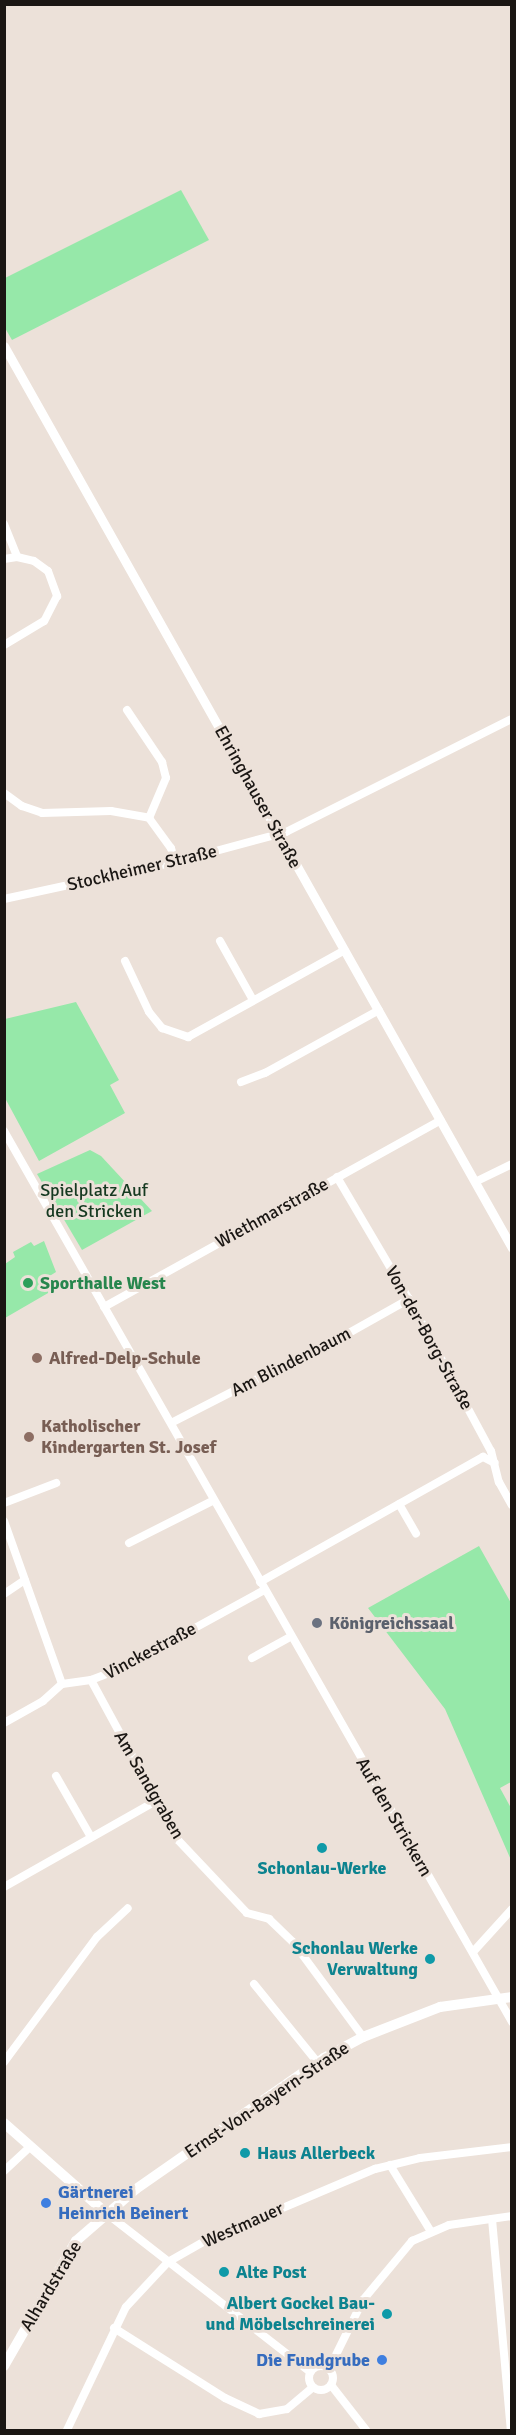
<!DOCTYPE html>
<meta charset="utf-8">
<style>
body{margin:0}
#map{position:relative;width:516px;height:2435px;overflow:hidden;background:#ece1d9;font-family:Signika,sans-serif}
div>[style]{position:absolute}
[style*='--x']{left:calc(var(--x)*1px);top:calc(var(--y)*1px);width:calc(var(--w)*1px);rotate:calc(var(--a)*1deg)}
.green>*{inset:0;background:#96e8a9}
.minor>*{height:8px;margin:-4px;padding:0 4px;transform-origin:4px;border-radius:4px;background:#fff}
.minor>.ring{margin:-4px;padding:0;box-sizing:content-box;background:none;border:8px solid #fff;border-radius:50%}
.tertiary>*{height:9px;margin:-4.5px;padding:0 4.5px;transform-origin:4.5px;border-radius:4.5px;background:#fff}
.secondary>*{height:10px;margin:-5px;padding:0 5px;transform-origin:5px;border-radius:5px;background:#fff}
.dots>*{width:16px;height:16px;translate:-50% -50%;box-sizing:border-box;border:3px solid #ece1d9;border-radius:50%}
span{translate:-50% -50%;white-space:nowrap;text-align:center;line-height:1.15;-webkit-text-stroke:6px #ece1d9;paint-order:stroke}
.street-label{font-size:18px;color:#1a1613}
.park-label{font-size:18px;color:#153920}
.leisure-label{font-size:18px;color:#27864d;font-weight:700}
.left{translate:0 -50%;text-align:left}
.education-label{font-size:18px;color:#785e54;font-weight:700}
.worship-label{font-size:18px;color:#5b616d;font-weight:700}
.culture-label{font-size:18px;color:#0d838f;font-weight:700}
.right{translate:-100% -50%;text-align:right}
.shop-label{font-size:18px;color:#366cbe;font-weight:700}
.frame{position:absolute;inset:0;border:6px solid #1a1613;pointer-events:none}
</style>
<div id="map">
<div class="green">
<i style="clip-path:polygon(181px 190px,209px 240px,12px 340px,5px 328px,5px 278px)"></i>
<i style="clip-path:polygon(76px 1002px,119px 1080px,110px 1085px,125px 1113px,39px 1161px,5px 1098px,5px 1019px)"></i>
<i style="clip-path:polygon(90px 1150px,101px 1156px,152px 1211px,82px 1250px,37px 1174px)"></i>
<i style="clip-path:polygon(44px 1241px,56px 1272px,48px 1277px,55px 1289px,5px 1318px,5px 1264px,15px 1257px,13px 1252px,31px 1242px,34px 1246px)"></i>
<i style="clip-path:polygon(479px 1546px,511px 1603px,511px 1782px,500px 1788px,511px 1808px,511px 1860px,445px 1709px,368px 1608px)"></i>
</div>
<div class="minor">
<i style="--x:4;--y:524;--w:35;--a:68"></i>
<i style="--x:17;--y:557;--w:17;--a:13"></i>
<i style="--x:34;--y:561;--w:17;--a:36"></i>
<i style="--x:48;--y:571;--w:27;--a:70"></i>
<i style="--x:57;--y:596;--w:28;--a:117"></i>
<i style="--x:44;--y:621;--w:47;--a:149"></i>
<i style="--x:4;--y:559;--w:13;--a:-9"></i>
<i style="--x:127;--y:710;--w:63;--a:56.1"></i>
<i style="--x:162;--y:762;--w:16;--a:76"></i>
<i style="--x:166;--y:778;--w:43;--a:113"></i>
<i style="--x:149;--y:818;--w:37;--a:54"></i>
<i style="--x:171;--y:848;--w:15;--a:74"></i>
<i style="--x:4;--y:793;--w:22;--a:36"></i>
<i style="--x:22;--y:806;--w:21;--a:19"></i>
<i style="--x:42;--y:813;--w:69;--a:-1.7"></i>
<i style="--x:111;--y:811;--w:39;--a:10"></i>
<i style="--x:4;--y:899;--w:175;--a:-12.2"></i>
<i style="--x:175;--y:862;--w:115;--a:-15.1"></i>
<i style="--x:286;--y:832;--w:253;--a:-26.6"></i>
<i style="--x:220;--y:941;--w:68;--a:60.8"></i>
<i style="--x:125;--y:961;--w:56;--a:64.8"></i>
<i style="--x:149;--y:1012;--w:21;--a:51"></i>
<i style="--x:162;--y:1028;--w:28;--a:19"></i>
<i style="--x:188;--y:1037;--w:179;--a:-29"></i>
<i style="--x:241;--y:1082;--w:26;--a:-21"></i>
<i style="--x:265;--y:1073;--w:130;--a:-28.9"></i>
<i style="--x:4;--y:1131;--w:1026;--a:60.31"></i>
<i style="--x:337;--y:1177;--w:142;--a:59.5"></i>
<i style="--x:409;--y:1299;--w:173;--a:61.7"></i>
<i style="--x:491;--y:1451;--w:32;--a:76"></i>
<i style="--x:499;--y:1482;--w:26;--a:61"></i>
<i style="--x:475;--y:1182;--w:41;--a:-25.9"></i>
<i style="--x:104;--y:1307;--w:385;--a:-29"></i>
<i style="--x:171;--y:1423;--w:101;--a:-27.1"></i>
<i style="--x:261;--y:1377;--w:15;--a:-11"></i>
<i style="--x:276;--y:1374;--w:153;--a:-29.4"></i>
<i style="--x:4;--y:1503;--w:56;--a:-21"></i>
<i style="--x:399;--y:1504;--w:34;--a:60"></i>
<i style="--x:4;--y:1521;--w:173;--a:70.4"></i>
<i style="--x:129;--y:1543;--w:93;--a:-26.8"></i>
<i style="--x:260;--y:1582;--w:256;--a:-29.3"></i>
<i style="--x:483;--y:1457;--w:13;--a:27"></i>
<i style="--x:4;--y:1594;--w:25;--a:-34"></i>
<i style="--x:252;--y:1658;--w:43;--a:-28.9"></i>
<i style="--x:91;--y:1680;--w:182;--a:61.5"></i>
<i style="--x:178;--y:1840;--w:100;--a:46.6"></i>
<i style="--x:247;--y:1913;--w:23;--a:15"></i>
<i style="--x:269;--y:1919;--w:33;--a:44"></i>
<i style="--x:293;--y:1942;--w:118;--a:53.6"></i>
<i style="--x:4;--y:1723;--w:45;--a:-29.4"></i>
<i style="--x:43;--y:1701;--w:25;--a:-42"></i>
<i style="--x:62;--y:1684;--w:29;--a:-8"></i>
<i style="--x:91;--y:1680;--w:31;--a:-21"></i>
<i style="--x:120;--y:1669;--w:164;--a:-28.7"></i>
<i style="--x:56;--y:1776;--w:70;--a:60.2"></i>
<i style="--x:4;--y:1887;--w:175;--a:-29.5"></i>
<i style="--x:473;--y:1952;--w:58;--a:-47.8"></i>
<i style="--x:254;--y:1984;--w:102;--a:51"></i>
<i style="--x:4;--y:2062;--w:156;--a:-53.4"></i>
<i style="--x:97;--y:1937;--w:42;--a:-43.1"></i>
<i style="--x:390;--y:2165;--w:76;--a:58.4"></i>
<i style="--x:4;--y:2171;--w:34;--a:-43"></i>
<i style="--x:106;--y:2213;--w:259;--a:37.9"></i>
<i style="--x:492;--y:2219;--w:212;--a:84.9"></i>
<i style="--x:114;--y:2328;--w:131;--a:32.2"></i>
<i style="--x:225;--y:2398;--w:38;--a:25"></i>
<i style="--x:259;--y:2414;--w:28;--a:-10"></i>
<i style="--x:287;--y:2409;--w:34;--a:-40"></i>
<i class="ring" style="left:309px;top:2366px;width:16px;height:16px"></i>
<i style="--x:329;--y:2369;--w:77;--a:-63.8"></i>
<i style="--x:363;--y:2300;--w:77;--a:-50.3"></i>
<i style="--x:412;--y:2241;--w:40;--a:-23.4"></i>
<i style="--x:449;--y:2225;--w:64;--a:-8.1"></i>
<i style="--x:331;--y:2385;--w:57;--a:52.1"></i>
<i style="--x:67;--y:2430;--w:136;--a:-64.4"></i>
<i style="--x:126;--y:2307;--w:62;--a:-47"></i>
<i style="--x:168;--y:2262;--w:43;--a:-29.6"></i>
<i style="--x:205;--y:2241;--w:185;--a:-23"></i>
<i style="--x:375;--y:2169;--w:46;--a:-13.7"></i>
<i style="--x:420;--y:2158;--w:93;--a:-6.8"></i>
</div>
<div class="tertiary">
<i style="--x:4;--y:346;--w:1035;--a:60.61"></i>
</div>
<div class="secondary">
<i style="--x:4;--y:2123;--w:136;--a:41.4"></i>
<i style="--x:4;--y:2366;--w:144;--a:-60.1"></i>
<i style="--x:76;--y:2241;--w:79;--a:-40.9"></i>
<i style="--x:136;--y:2189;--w:229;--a:-34.9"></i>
<i style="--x:324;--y:2058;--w:44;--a:-28.3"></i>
<i style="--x:363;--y:2037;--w:83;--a:-21.3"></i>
<i style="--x:440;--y:2007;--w:73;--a:-7.9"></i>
</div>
<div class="dots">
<i style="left:28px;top:1283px;background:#2e9e5b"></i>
<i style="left:37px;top:1358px;background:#8d6e63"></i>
<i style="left:29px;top:1437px;background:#8d6e63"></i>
<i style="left:317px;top:1623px;background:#6b7280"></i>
<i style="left:322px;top:1848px;background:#0f9aa8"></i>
<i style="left:430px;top:1959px;background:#0f9aa8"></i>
<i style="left:245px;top:2153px;background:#0f9aa8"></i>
<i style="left:46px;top:2203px;background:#3f7fe0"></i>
<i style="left:224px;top:2272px;background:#0f9aa8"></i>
<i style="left:387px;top:2314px;background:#0f9aa8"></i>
<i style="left:382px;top:2360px;background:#3f7fe0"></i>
</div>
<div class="street-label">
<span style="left:258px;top:797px;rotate:61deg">Ehringhauser Straße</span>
<span style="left:142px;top:868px;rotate:-13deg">Stockheimer Straße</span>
<span style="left:272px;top:1213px;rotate:-29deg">Wiethmarstraße</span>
<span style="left:429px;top:1338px;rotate:61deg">Von-der-Borg-Straße</span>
<span style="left:291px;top:1362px;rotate:-27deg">Am Blindenbaum</span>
<span style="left:150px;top:1651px;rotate:-28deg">Vinckestraße</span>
<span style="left:149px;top:1785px;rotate:60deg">Am Sandgraben</span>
<span style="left:394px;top:1817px;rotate:60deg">Auf den Strickern</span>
<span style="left:267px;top:2100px;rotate:-34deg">Ernst-Von-Bayern-Straße</span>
<span style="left:243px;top:2225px;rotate:-24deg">Westmauer</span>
<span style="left:51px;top:2286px;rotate:-59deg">Alhardstraße</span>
</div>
<div class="park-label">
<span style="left:94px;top:1201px">Spielplatz Auf<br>den Stricken</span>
</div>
<div class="leisure-label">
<span class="left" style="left:40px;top:1283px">Sporthalle West</span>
</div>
<div class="education-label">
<span class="left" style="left:49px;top:1358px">Alfred-Delp-Schule</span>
<span class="left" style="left:41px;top:1437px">Katholischer<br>Kindergarten St. Josef</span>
</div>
<div class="worship-label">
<span class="left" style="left:329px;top:1623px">Königreichssaal</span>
</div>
<div class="culture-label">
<span style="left:322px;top:1868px">Schonlau-Werke</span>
<span class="right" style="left:418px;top:1959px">Schonlau Werke<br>Verwaltung</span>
<span class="left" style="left:257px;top:2153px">Haus Allerbeck</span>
<span class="left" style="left:236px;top:2272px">Alte Post</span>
<span class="right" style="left:375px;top:2314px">Albert Gockel Bau-<br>und Möbelschreinerei</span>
</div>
<div class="shop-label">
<span class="left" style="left:58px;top:2203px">Gärtnerei<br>Heinrich Beinert</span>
<span class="right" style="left:370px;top:2360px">Die Fundgrube</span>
</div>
<div class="frame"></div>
</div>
